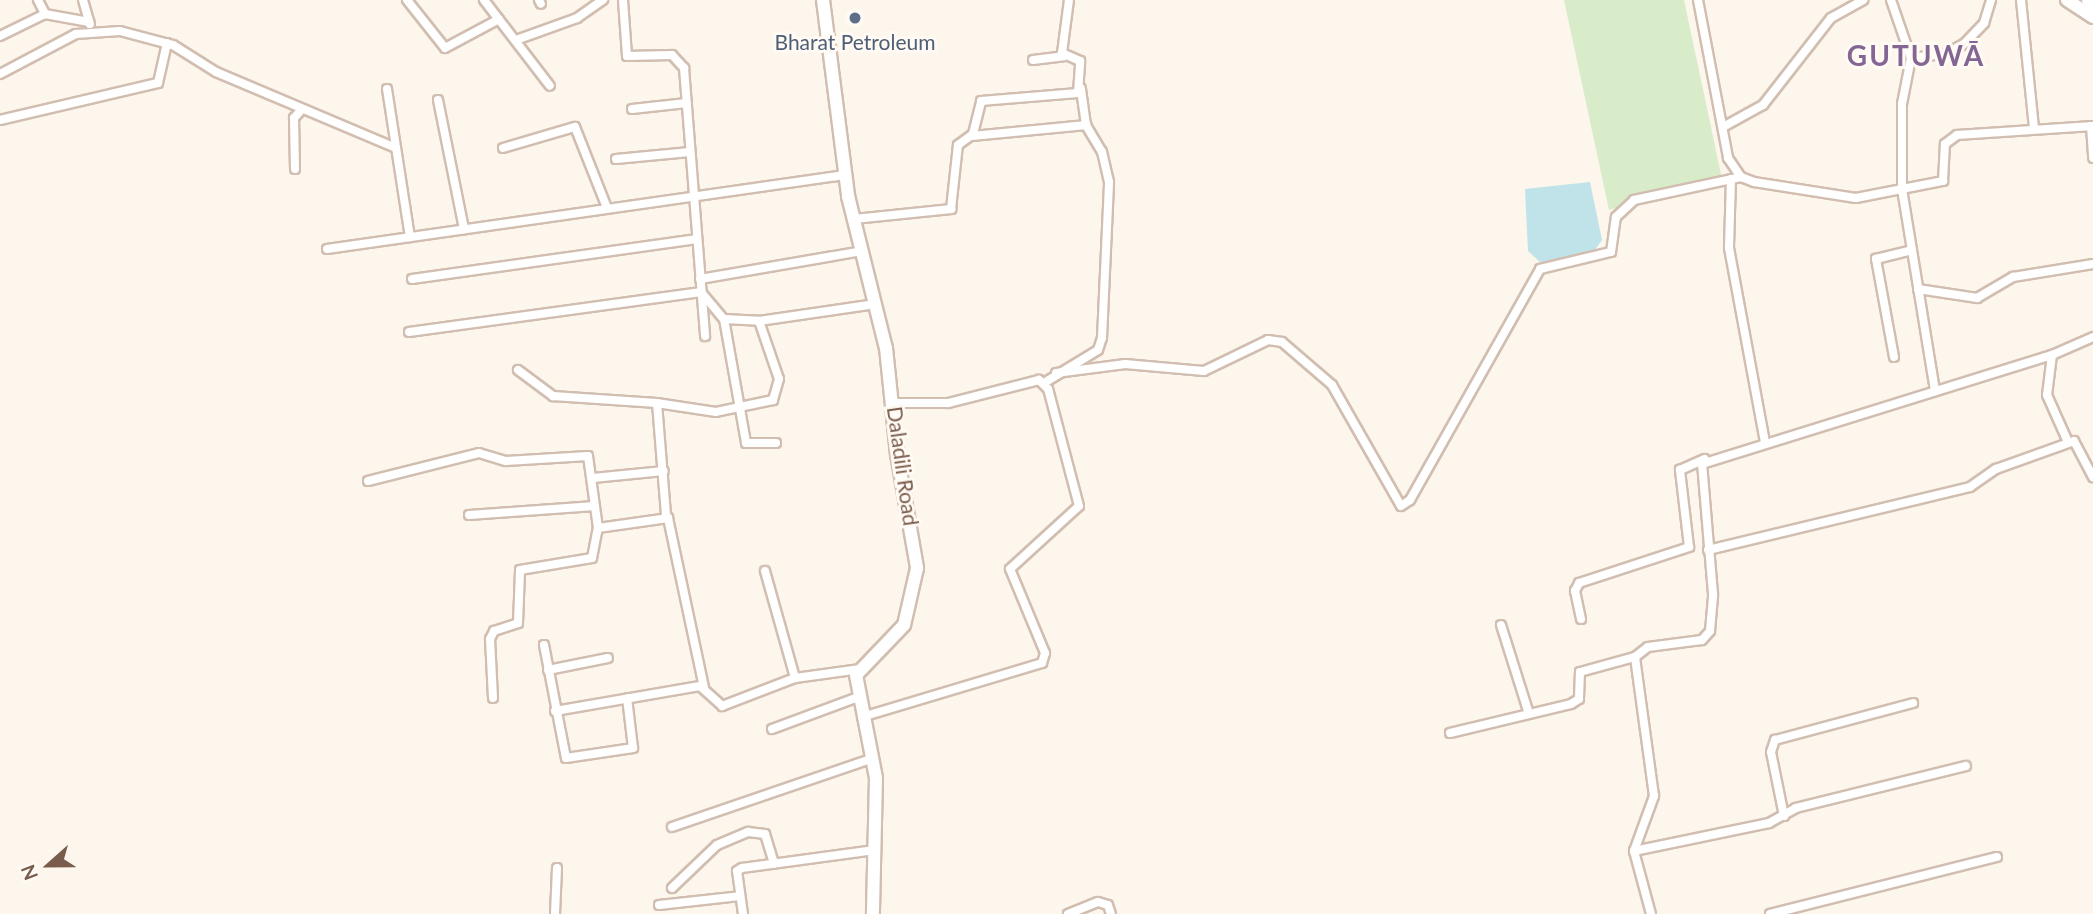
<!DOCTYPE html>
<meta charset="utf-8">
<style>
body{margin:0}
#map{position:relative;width:2093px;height:914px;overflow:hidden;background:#fdf6ec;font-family:Lato,sans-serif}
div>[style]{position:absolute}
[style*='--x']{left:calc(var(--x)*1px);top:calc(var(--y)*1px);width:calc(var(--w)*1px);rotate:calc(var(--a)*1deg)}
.green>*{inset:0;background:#d8ecc9}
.water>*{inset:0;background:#bfe3e8}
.roads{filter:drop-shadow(2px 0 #d1beb0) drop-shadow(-2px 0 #d1beb0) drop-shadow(0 2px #d1beb0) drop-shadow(0 -2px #d1beb0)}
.street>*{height:8px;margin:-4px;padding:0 4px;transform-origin:4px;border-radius:4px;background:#fff}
.secondary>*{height:12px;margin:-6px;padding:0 6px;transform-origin:6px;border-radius:6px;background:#fff}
.dots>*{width:19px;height:19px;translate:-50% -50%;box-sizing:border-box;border:4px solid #fffaf3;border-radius:50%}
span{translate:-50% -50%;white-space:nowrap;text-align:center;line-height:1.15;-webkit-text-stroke:6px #fffaf3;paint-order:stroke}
.service-label{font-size:21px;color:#4e5e75}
.street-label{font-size:21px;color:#7a5c4d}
.district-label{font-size:28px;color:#846695;font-weight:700;letter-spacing:2px}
.north{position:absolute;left:14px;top:830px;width:70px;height:70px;-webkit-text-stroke:5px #fffaf3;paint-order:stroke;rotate:249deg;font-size:19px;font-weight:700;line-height:28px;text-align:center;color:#7a5c4d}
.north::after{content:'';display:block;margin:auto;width:24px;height:32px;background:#7a5c4d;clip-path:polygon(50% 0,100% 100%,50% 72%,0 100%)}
</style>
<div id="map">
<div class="green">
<i style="clip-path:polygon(1564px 0,1684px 0,1722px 179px,1609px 210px)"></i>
</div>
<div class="water">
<i style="clip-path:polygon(1590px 182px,1602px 240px,1592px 254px,1540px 262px,1528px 251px,1525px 189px)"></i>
</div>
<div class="roads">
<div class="street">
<i style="--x:38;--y:0;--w:16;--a:63"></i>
<i style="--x:83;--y:0;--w:25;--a:74"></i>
<i style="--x:407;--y:0;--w:61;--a:51.6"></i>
<i style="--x:445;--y:48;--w:61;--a:-28.2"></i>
<i style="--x:484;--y:0;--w:108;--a:52.5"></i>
<i style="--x:539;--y:0;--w:4;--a:63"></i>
<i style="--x:623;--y:0;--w:56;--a:85.9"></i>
<i style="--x:627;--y:56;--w:45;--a:-1.3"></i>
<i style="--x:672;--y:55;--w:18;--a:47"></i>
<i style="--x:684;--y:68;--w:269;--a:85.5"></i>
<i style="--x:1698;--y:0;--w:161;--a:79.2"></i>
<i style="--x:1728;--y:158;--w:23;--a:56"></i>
<i style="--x:1741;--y:177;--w:14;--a:21"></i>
<i style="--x:1754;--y:182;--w:103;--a:8.9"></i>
<i style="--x:1856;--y:198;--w:89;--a:-11.1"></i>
<i style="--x:1943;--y:181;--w:37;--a:-87"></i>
<i style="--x:1945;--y:144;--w:15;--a:-37"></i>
<i style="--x:1957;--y:135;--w:136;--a:-3.8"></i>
<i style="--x:1891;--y:0;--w:61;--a:71"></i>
<i style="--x:1911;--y:58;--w:47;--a:101.1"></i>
<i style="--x:1902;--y:104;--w:85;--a:90"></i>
<i style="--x:1902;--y:189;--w:205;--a:80.7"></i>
<i style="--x:2021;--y:0;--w:130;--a:84.2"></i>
<i style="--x:0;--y:36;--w:50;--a:-26.1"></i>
<i style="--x:45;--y:14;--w:45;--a:10.3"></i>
<i style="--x:516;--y:40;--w:65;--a:-19.8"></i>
<i style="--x:577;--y:18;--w:32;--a:-35"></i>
<i style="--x:1911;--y:58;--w:34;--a:-7"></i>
<i style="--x:1945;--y:54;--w:21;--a:-28"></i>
<i style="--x:1964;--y:44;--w:29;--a:-46"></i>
<i style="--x:1984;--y:23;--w:24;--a:-73"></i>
<i style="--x:1033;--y:60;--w:31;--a:-7"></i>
<i style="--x:0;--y:74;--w:86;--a:-27.8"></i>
<i style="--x:76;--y:34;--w:44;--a:-3.9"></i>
<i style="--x:120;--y:31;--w:55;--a:14.8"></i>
<i style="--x:173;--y:45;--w:51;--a:32.1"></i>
<i style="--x:216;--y:72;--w:195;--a:22.9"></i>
<i style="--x:387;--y:89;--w:150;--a:81.2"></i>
<i style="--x:438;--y:100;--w:132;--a:78.6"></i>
<i style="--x:632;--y:109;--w:55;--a:-6.2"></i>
<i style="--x:0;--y:120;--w:162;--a:-13.2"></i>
<i style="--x:158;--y:83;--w:41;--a:-77.3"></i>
<i style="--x:2091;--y:126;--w:32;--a:86"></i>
<i style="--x:1723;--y:127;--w:46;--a:-28.8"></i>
<i style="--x:1763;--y:105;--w:110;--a:-52"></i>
<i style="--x:1831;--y:18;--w:37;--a:-29"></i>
<i style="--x:972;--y:136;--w:115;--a:-5.5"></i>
<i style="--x:503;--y:148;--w:75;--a:-16.3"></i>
<i style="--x:575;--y:127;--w:87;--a:68.4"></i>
<i style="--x:616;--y:159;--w:74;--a:-5.4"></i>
<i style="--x:295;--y:169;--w:51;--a:-91.1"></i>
<i style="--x:294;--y:118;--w:12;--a:-48"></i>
<i style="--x:1731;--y:179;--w:69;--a:91.7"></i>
<i style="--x:1729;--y:248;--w:197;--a:79.5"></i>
<i style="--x:854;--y:219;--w:98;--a:-5.9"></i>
<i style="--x:951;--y:209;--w:64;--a:-83.8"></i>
<i style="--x:958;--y:145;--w:19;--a:-36"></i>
<i style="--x:973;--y:134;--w:34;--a:-76"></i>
<i style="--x:981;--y:101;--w:97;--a:-4.7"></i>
<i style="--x:1078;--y:93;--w:32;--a:-86"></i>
<i style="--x:1080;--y:61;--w:20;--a:-156"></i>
<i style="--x:1062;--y:53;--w:53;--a:-82.5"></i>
<i style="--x:327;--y:249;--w:523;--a:-8.13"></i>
<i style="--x:412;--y:279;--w:288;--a:-8"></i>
<i style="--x:700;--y:279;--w:164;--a:-9.8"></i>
<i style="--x:1918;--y:289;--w:60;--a:8.7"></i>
<i style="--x:1977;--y:298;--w:42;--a:-30.3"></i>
<i style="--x:2013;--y:277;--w:81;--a:-9.2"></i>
<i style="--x:724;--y:319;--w:126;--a:79.9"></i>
<i style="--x:746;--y:443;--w:30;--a:0"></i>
<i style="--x:759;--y:321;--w:118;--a:-8.3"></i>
<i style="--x:409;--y:332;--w:295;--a:-7.8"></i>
<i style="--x:701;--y:292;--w:35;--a:50"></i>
<i style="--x:724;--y:319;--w:35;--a:3"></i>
<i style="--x:759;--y:321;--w:61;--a:71"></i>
<i style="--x:779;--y:379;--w:22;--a:106"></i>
<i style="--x:773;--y:400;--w:58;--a:168.1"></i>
<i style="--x:716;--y:412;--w:60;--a:-171.3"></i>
<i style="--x:657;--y:403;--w:112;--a:85.4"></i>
<i style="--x:2052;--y:355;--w:40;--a:97.1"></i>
<i style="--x:2047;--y:395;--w:51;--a:65.9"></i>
<i style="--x:1894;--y:357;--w:100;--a:-100.4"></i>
<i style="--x:1876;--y:259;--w:37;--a:-14"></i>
<i style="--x:518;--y:370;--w:44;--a:36.6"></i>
<i style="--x:553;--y:396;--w:104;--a:3.9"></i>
<i style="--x:1056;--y:373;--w:70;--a:-7.4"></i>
<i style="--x:1125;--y:364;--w:79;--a:5.1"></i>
<i style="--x:1204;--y:371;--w:71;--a:-25.8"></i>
<i style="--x:1268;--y:340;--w:14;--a:8"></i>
<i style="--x:1282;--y:342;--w:66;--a:40.7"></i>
<i style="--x:1332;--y:385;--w:139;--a:60.3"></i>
<i style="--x:1401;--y:506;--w:11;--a:-34"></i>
<i style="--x:1410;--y:500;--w:265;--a:-60.6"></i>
<i style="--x:1540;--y:269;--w:73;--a:-13.5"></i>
<i style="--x:1611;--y:252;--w:35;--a:-82"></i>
<i style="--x:1616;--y:217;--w:25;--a:-43"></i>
<i style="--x:1634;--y:200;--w:109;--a:-12.1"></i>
<i style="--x:1044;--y:383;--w:63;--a:-31.4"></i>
<i style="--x:1098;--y:350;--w:13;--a:-72"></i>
<i style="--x:1102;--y:338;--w:156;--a:-87.4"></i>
<i style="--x:1109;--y:182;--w:31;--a:-103"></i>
<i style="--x:1102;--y:152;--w:31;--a:-121"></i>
<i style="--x:1086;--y:125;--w:37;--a:-98"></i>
<i style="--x:593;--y:478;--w:71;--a:-5.6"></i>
<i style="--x:368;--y:481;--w:114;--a:-14.2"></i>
<i style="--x:479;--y:453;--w:28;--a:17"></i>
<i style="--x:506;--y:461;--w:82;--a:-3.5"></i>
<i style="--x:588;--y:456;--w:73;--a:82.1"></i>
<i style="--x:598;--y:528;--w:71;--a:-8.1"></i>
<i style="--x:668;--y:518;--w:173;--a:78"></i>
<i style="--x:469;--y:515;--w:126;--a:-4.1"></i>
<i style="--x:1708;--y:550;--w:269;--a:-13.5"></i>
<i style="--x:1970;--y:487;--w:32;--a:-35"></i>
<i style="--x:1996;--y:469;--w:83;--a:-19.7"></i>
<i style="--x:2074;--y:441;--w:41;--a:62.2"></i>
<i style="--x:765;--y:571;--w:111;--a:74.3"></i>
<i style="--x:1581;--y:619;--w:29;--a:-102"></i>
<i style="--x:1575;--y:591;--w:9;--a:-63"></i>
<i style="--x:1579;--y:583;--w:116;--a:-18.1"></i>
<i style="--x:1689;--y:547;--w:78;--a:-96.7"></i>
<i style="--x:1680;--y:470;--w:27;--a:-24"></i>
<i style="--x:1501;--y:625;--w:93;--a:72.5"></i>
<i style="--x:544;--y:645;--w:115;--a:79"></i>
<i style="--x:566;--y:758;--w:68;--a:-8.5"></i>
<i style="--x:633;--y:748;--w:50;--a:-96.8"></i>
<i style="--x:548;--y:670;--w:61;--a:-11.3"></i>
<i style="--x:493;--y:698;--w:59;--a:-92.9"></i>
<i style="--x:490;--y:639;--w:9;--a:-63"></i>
<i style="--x:494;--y:631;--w:25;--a:-18"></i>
<i style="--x:518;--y:623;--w:53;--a:-87.8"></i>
<i style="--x:520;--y:570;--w:73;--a:-9.5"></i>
<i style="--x:592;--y:558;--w:31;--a:-79"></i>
<i style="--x:555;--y:711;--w:147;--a:-9.8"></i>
<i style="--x:700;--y:686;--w:30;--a:42"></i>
<i style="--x:722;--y:706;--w:78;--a:-21"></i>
<i style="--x:795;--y:678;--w:66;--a:-7.9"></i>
<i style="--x:862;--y:717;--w:188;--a:-16.7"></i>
<i style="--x:1042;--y:663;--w:10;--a:-73"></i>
<i style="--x:1045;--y:653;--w:91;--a:-112.6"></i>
<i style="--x:1010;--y:569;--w:93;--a:-42.4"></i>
<i style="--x:1079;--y:506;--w:121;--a:-104.8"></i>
<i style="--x:1048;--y:389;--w:13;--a:-135"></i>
<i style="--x:1039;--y:380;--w:94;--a:165.8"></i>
<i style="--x:948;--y:403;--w:54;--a:180"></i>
<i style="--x:772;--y:729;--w:92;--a:-20.4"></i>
<i style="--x:1450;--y:733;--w:124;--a:-13.5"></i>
<i style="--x:1571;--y:704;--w:9;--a:-32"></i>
<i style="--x:1579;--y:699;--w:27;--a:-88"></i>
<i style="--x:1580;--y:672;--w:57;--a:-15.3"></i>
<i style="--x:1784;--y:816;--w:65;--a:-101.5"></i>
<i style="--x:1771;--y:752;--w:13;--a:-72"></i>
<i style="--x:1775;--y:740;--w:143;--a:-15"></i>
<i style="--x:672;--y:827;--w:213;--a:-18.9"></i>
<i style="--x:1634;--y:851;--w:138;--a:-11.7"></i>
<i style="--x:1769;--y:823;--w:31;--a:-29"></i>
<i style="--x:1796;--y:808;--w:175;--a:-13.9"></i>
<i style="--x:672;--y:888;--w:62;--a:-43.7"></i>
<i style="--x:717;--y:845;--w:34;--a:-23"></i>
<i style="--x:748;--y:832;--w:17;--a:7"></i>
<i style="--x:765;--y:834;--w:31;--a:73"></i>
<i style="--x:659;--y:905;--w:81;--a:-6.3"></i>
<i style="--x:555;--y:914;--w:46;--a:-87.5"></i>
<i style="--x:743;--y:914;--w:43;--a:-97.9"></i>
<i style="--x:737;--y:871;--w:6;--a:-31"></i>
<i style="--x:742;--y:868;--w:134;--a:-7.7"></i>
<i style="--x:1068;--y:914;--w:32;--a:-22"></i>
<i style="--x:1098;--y:902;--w:10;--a:17"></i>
<i style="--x:1108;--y:905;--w:9;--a:72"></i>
<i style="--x:1651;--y:914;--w:65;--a:-105.1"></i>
<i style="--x:1634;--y:851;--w:59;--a:-70"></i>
<i style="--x:1654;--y:796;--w:140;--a:-97.8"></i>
<i style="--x:1635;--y:657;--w:16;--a:-38"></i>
<i style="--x:1648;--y:647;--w:54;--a:-7.4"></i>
<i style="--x:1702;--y:640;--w:12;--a:-48"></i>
<i style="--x:1710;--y:631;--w:37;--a:-85"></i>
<i style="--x:1713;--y:594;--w:130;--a:-94.8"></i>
<i style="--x:1702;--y:464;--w:367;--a:-17.3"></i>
<i style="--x:2052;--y:355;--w:45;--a:-23.7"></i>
<i style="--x:1770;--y:914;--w:234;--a:-14.1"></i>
</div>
<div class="secondary">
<i style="--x:823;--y:0;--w:198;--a:82.7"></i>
<i style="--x:848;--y:196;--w:157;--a:76"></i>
<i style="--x:886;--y:348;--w:107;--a:84.1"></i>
<i style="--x:897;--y:454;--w:116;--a:80"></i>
<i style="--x:917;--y:568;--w:58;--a:102.8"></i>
<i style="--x:904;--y:625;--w:69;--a:133.8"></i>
<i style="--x:856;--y:675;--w:105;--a:79"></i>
<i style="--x:876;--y:778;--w:136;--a:91.3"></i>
<i style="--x:2067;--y:0;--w:31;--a:33"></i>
<i style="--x:2088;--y:0;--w:6;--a:39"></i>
</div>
</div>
<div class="dots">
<i style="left:855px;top:18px;background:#5c6f8a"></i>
</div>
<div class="service-label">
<span style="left:855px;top:42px">Bharat Petroleum</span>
</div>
<div class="street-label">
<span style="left:903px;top:466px;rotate:82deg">Daladili Road</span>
</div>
<div class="district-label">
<span style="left:1916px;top:55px">GUTUWĀ</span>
</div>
<div class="north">N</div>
</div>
